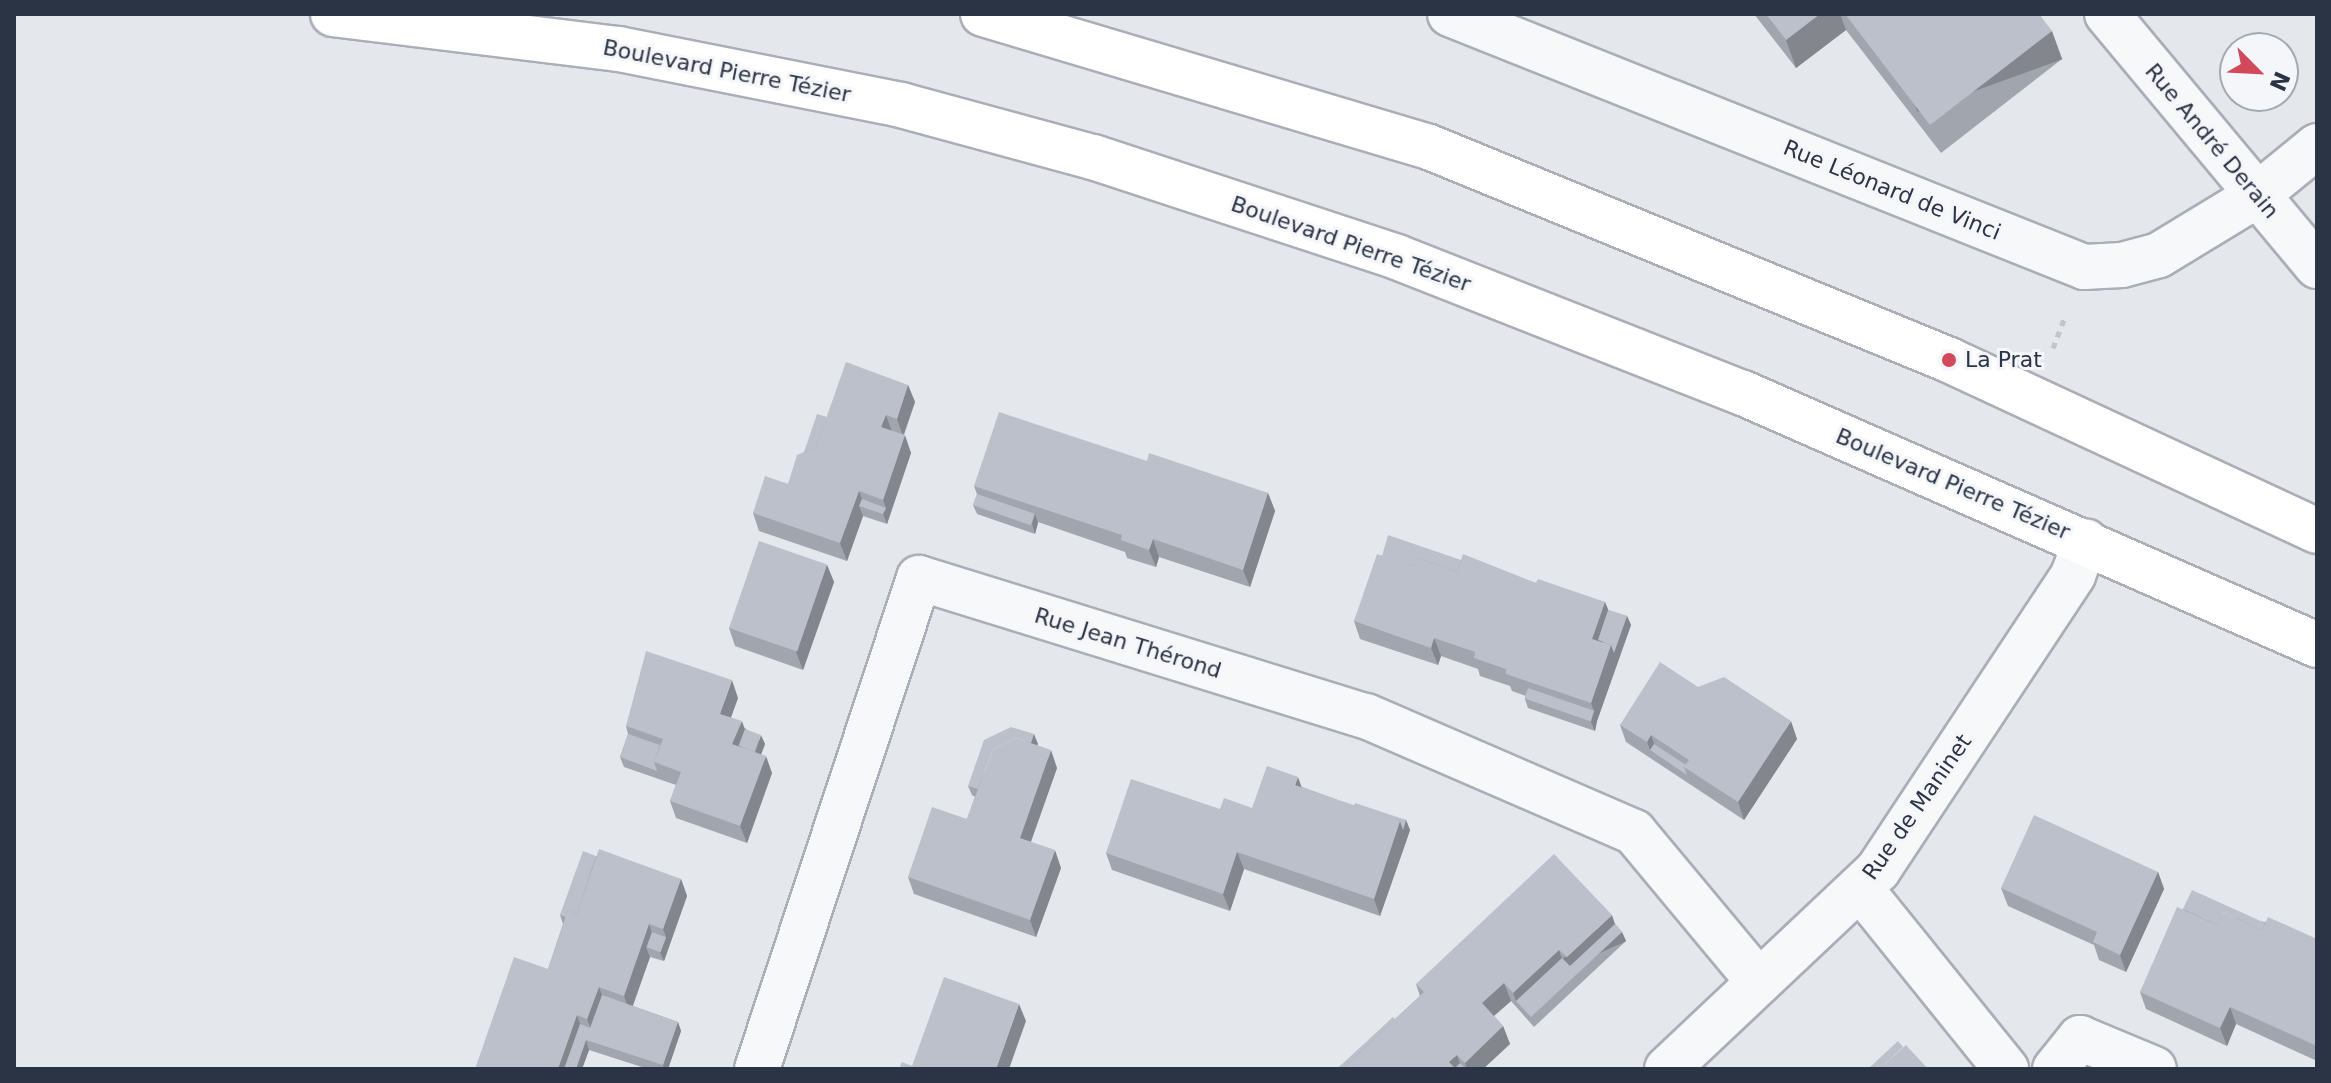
<!DOCTYPE html>
<meta charset="utf-8">
<style>
body{margin:0}
#map{position:relative;width:2331px;height:1083px;overflow:hidden;background:#e4e7ec;font-family:"DejaVu Sans",sans-serif}
div>[style]{position:absolute}
[style*='--x']{left:calc(var(--x)*1px);top:calc(var(--y)*1px);width:calc(var(--w)*1px);rotate:calc(var(--a)*1deg)}
.path>*{height:5px;margin-top:-2.5px;transform-origin:0;background:repeating-linear-gradient(90deg,#c2c5cb 0 6px,transparent 0 12px)}
.roads{filter:drop-shadow(2px 0 #a9aeb7) drop-shadow(-2px 0 #a9aeb7) drop-shadow(0 2px #a9aeb7) drop-shadow(0 -2px #a9aeb7)}
.minor>*{height:44px;margin:-22px;padding:0 22px;transform-origin:22px;border-radius:22px;background:#f7f8fa}
.primary>*{height:44px;margin:-22px;padding:0 22px;transform-origin:22px;border-radius:22px;background:#fff}
.wall>*{inset:0;background:#a1a5ae}
.shaded-wall>*{inset:0;background:#83868d;transform-origin:0 0}
.building>*{inset:0;background:#bbc0ca;transform-origin:0 0}
.dots>*{width:22px;height:22px;translate:-50% -50%;box-sizing:border-box;border:4px solid #f4f6f9;border-radius:50%}
span{translate:-50% -50%;white-space:nowrap;text-align:center;line-height:1.15;-webkit-text-stroke:6px #f4f6f9;paint-order:stroke}
.street-label{font-size:22px;color:#2b3445}
.poi-label{font-size:22px;color:#2b3445}
.left{translate:0 -50%;text-align:left}
.frame{position:absolute;inset:0;border:16px solid #2b3445;pointer-events:none}
.north{position:absolute;left:2219px;top:32px;width:80px;height:80px;box-sizing:border-box;background:#f4f6f9;border:2px solid #a4a8b1;border-radius:50%;rotate:114deg;font-size:22px;font-weight:700;line-height:32px;text-align:center;color:#2b3445}
.north::after{content:'';display:block;margin:auto;width:28px;height:36px;background:#d1495b;clip-path:polygon(50% 0,100% 100%,50% 72%,0 100%)}
</style>
<div id="map">
<div class="path">
<i style="--x:2053;--y:348;--w:34;--a:-69"></i>
</div>
<div class="roads">
<div class="minor">
<i style="--x:1450;--y:14;--w:683;--a:21.75"></i>
<i style="--x:2084;--y:267;--w:38;--a:-3"></i>
<i style="--x:2122;--y:265;--w:38;--a:-15"></i>
<i style="--x:2159;--y:255;--w:114;--a:-31.3"></i>
<i style="--x:2256;--y:196;--w:79;--a:-39.3"></i>
<i style="--x:2107;--y:14;--w:328;--a:50.2"></i>
<i style="--x:1860;--y:888;--w:233;--a:51.1"></i>
<i style="--x:757;--y:1069;--w:517;--a:-71.74"></i>
<i style="--x:919;--y:578;--w:468;--a:17.2"></i>
<i style="--x:1366;--y:716;--w:292;--a:23.4"></i>
<i style="--x:1634;--y:832;--w:195;--a:50.2"></i>
<i style="--x:1667;--y:1069;--w:290;--a:-43.3"></i>
<i style="--x:1878;--y:870;--w:354;--a:-56.5"></i>
<i style="--x:2073;--y:575;--w:36;--a:-69"></i>
<i style="--x:2055;--y:1069;--w:40;--a:-51"></i>
<i style="--x:2080;--y:1038;--w:80;--a:22.7"></i>
</div>
<div class="primary">
<i style="--x:333;--y:14;--w:288;--a:7"></i>
<i style="--x:619;--y:49;--w:288;--a:11.2"></i>
<i style="--x:901;--y:105;--w:199;--a:15.2"></i>
<i style="--x:1093;--y:157;--w:320;--a:18.2"></i>
<i style="--x:1397;--y:257;--w:372;--a:21.5"></i>
<i style="--x:1743;--y:393;--w:627;--a:23.7"></i>
<i style="--x:983;--y:14;--w:465;--a:16.6"></i>
<i style="--x:1429;--y:147;--w:562;--a:22.27"></i>
<i style="--x:1949;--y:360;--w:406;--a:24.9"></i>
</div>
</div>
<div class="wall">
<i style="clip-path:polygon(1754px 14px,2039px 14px,2062px 59px,1941px 153px,1846px 30px,1796px 68px)"></i>
<i style="clip-path:polygon(908px 385px,915px 402px,904px 435px,911px 453px,887px 524px,863px 516px,847px 561px,759px 531px,753px 513px,788px 484px,804px 452px,827px 417px)"></i>
<i style="clip-path:polygon(1147px 461px,1268px 493px,1275px 511px,1250px 587px,1159px 557px,1156px 567px,1127px 558px,1125px 552px,1038px 522px,1035px 534px,977px 514px,973px 505px,977px 494px,974px 486px)"></i>
<i style="clip-path:polygon(1382px 556px,1461px 560px,1536px 583px,1605px 602px,1608px 610px,1627px 616px,1631px 625px,1597px 721px,1595px 731px,1528px 708px,1525px 699px,1526px 696px,1512px 691px,1510px 686px,1480px 676px,1478px 669px,1441px 656px,1438px 665px,1360px 639px,1354px 621px)"></i>
<i style="clip-path:polygon(827px 565px,834px 582px,803px 670px,735px 646px,729px 628px)"></i>
<i style="clip-path:polygon(1698px 687px,1797px 739px,1744px 820px,1626px 742px,1620px 725px)"></i>
<i style="clip-path:polygon(738px 698px,731px 717px,765px 744px,761px 754px,772px 773px,747px 843px,676px 818px,670px 801px,676px 785px,624px 767px,620px 757px,628px 734px,626px 726px)"></i>
<i style="clip-path:polygon(1034px 734px,1037px 745px,1057px 768px,1031px 842px,1061px 868px,1036px 937px,914px 894px,908px 877px,967px 819px,975px 797px,972px 795px,968px 786px)"></i>
<i style="clip-path:polygon(1302px 787px,1354px 806px,1406px 820px,1410px 830px,1380px 916px,1244px 869px,1230px 911px,1112px 870px,1106px 853px,1220px 809px,1252px 808px)"></i>
<i style="clip-path:polygon(596px 856px,681px 879px,687px 896px,664px 961px,650px 957px,633px 1006px,678px 1022px,681px 1031px,668px 1069px,648px 1069px,589px 1050px,582px 1069px,475px 1069px,548px 969px,563px 924px,560px 915px)"></i>
<i style="clip-path:polygon(2158px 872px,2164px 889px,2126px 972px,2099px 960px,2094px 945px,2008px 906px,2001px 888px)"></i>
<i style="clip-path:polygon(2183px 909px,2265px 922px,2317px 939px,2317px 1061px,2236px 1024px,2227px 1046px,2146px 1009px,2140px 992px)"></i>
<i style="clip-path:polygon(1615px 924px,1622px 932px,1626px 941px,1534px 1027px,1511px 1001px,1494px 1016px,1503px 1026px,1510px 1044px,1483px 1069px,1340px 1069px,1339px 1067px,1395px 1019px,1420px 996px,1416px 984px)"></i>
</div>
<div class="shaded-wall">
<i style="clip-path:polygon(1820px 14px,1840px 14px,1846px 30px,1796px 68px,1786px 40px)"></i>
<i style="left:2052px;top:31px;width:30px;height:154px;rotate:70deg"></i>
<i style="clip-path:polygon(908px 385px,915px 402px,903px 436px,897px 419px)"></i>
<i style="clip-path:polygon(886px 415px,892px 432px,881px 427px)"></i>
<i style="clip-path:polygon(905px 435px,911px 453px,887px 524px,883px 514px,886px 508px,883px 500px)"></i>
<i style="clip-path:polygon(859px 491px,865px 508px,859px 506px,863px 516px,847px 561px,840px 543px)"></i>
<i style="clip-path:polygon(1268px 493px,1275px 511px,1250px 587px,1243px 570px)"></i>
<i style="clip-path:polygon(1035px 514px,1038px 523px,1035px 534px,1032px 524px)"></i>
<i style="clip-path:polygon(1153px 539px,1159px 557px,1156px 567px,1149px 550px)"></i>
<i style="clip-path:polygon(827px 565px,834px 582px,803px 670px,796px 652px)"></i>
<i style="clip-path:polygon(1605px 602px,1612px 619px,1601px 649px,1592px 639px)"></i>
<i style="clip-path:polygon(1627px 616px,1631px 625px,1597px 721px,1595px 731px,1591px 722px,1594px 711px,1591px 703px,1611px 645px)"></i>
<i style="clip-path:polygon(1434px 638px,1441px 656px,1438px 665px,1431px 648px)"></i>
<i style="clip-path:polygon(732px 680px,738px 698px,726px 731px,720px 714px)"></i>
<i style="clip-path:polygon(742px 721px,748px 739px,735px 752px,732px 744px)"></i>
<i style="clip-path:polygon(1791px 721px,1797px 739px,1744px 820px,1738px 802px)"></i>
<i style="clip-path:polygon(1034px 734px,1038px 744px,1032px 759px,1028px 749px)"></i>
<i style="clip-path:polygon(761px 735px,765px 744px,756px 768px,753px 759px)"></i>
<i style="clip-path:polygon(1651px 735px,1657px 753px,1650px 750px,1647px 742px)"></i>
<i style="clip-path:polygon(1051px 750px,1057px 768px,1026px 855px,1020px 838px)"></i>
<i style="clip-path:polygon(766px 756px,772px 773px,747px 843px,740px 826px)"></i>
<i style="clip-path:polygon(1298px 777px,1304px 794px,1295px 785px)"></i>
<i style="clip-path:polygon(1406px 820px,1410px 830px,1407px 839px,1403px 830px)"></i>
<i style="clip-path:polygon(1400px 821px,1407px 839px,1380px 916px,1374px 899px)"></i>
<i style="clip-path:polygon(1055px 850px,1061px 868px,1036px 937px,1030px 920px)"></i>
<i style="clip-path:polygon(1237px 852px,1244px 869px,1230px 911px,1223px 894px)"></i>
<i style="clip-path:polygon(2158px 872px,2164px 889px,2126px 972px,2120px 955px)"></i>
<i style="clip-path:polygon(681px 879px,687px 896px,664px 961px,660px 952px,666px 937px,663px 929px)"></i>
<i style="clip-path:polygon(1612px 915px,1618px 933px,1573px 975px,1567px 957px)"></i>
<i style="clip-path:polygon(649px 924px,655px 942px,646px 947px,650px 957px,630px 1013px,624px 996px)"></i>
<i style="left:1622px;top:932px;width:10px;height:125px;rotate:66deg"></i>
<i style="clip-path:polygon(1559px 950px,1565px 967px,1516px 1001px,1513px 993px)"></i>
<i style="clip-path:polygon(1504px 983px,1511px 1001px,1488px 1021px,1482px 1003px)"></i>
<i style="clip-path:polygon(599px 987px,605px 1004px,594px 1037px,587px 1019px)"></i>
<i style="clip-path:polygon(1019px 1004px,1026px 1021px,1009px 1069px,996px 1069px)"></i>
<i style="clip-path:polygon(2230px 1007px,2236px 1024px,2227px 1046px,2220px 1028px)"></i>
<i style="clip-path:polygon(577px 1015px,583px 1033px,571px 1069px,558px 1069px)"></i>
<i style="clip-path:polygon(678px 1022px,681px 1031px,668px 1069px,664px 1069px,663px 1065px)"></i>
<i style="clip-path:polygon(1503px 1026px,1510px 1044px,1483px 1069px,1467px 1069px,1465px 1063px)"></i>
<i style="clip-path:polygon(586px 1040px,589px 1050px,582px 1069px,576px 1069px)"></i>
<i style="clip-path:polygon(1457px 1055px,1462px 1069px,1452px 1069px,1449px 1062px)"></i>
</div>
<div class="building">
<i style="clip-path:polygon(1766px 14px,1820px 14px,1786px 40px)"></i>
<i style="clip-path:polygon(1845px 14px,2039px 14px,2052px 31px,1930px 125px)"></i>
<i style="clip-path:polygon(846px 362px,908px 385px,897px 419px,886px 415px,881px 427px,905px 435px,883px 500px,859px 491px,840px 543px,753px 513px,765px 476px,788px 484px,797px 455px,816px 447px)"></i>
<i style="clip-path:polygon(999px 412px,1147px 461px,1149px 453px,1268px 493px,1243px 570px,1153px 539px,1149px 550px,1121px 540px,1122px 535px,974px 486px)"></i>
<i style="clip-path:polygon(817px 414px,827px 417px,816px 447px,804px 452px)"></i>
<i style="left:977px;top:494px;width:61px;height:12px;rotate:19deg"></i>
<i style="clip-path:polygon(862px 499px,886px 508px,883px 514px,859px 506px)"></i>
<i style="clip-path:polygon(1388px 535px,1461px 560px,1457px 572px,1418px 558px,1414px 566px,1382px 556px)"></i>
<i style="left:759px;top:541px;width:72px;height:92px;rotate:19deg"></i>
<i style="clip-path:polygon(1377px 554px,1414px 566px,1418px 558px,1457px 572px,1463px 554px,1536px 583px,1538px 579px,1605px 602px,1592px 639px,1611px 645px,1591px 703px,1506px 674px,1506px 669px,1474px 658px,1475px 652px,1434px 638px,1431px 648px,1354px 621px)"></i>
<i style="clip-path:polygon(1608px 610px,1627px 616px,1614px 653px,1611px 645px,1598px 640px)"></i>
<i style="clip-path:polygon(646px 651px,732px 680px,720px 714px,742px 721px,732px 744px,766px 756px,740px 826px,670px 801px,681px 772px,654px 762px,663px 739px,626px 726px)"></i>
<i style="clip-path:polygon(1660px 662px,1698px 687px,1724px 677px,1791px 721px,1738px 802px,1684px 767px,1689px 760px,1651px 735px,1647px 742px,1620px 725px)"></i>
<i style="left:1528px;top:688px;width:70px;height:11px;rotate:19deg"></i>
<i style="clip-path:polygon(1011px 727px,1034px 734px,1031px 743px,1016px 738px,993px 749px,978px 789px,968px 786px,984px 740px)"></i>
<i style="left:745px;top:729px;width:17px;height:18px;rotate:21deg"></i>
<i style="clip-path:polygon(628px 734px,660px 745px,654px 762px,657px 771px,620px 757px)"></i>
<i style="clip-path:polygon(1016px 738px,1051px 750px,1020px 838px,1055px 850px,1030px 920px,908px 877px,932px 807px,967px 819px,993px 749px)"></i>
<i style="clip-path:polygon(1654px 744px,1686px 765px,1684px 767px,1687px 775px,1650px 750px)"></i>
<i style="clip-path:polygon(1267px 766px,1298px 777px,1295px 785px,1400px 821px,1374px 899px,1237px 852px,1223px 894px,1106px 853px,1131px 779px,1220px 809px,1224px 798px,1252px 808px)"></i>
<i style="clip-path:polygon(1355px 803px,1406px 820px,1403px 830px,1400px 821px,1354px 806px)"></i>
<i style="clip-path:polygon(2034px 815px,2158px 872px,2120px 955px,2093px 942px,2097px 932px,2001px 888px)"></i>
<i style="clip-path:polygon(599px 849px,681px 879px,663px 929px,649px 924px,624px 996px,599px 987px,587px 1019px,577px 1015px,558px 1069px,475px 1069px,514px 957px,548px 969px,568px 910px,577px 914px)"></i>
<i style="clip-path:polygon(583px 851px,596px 856px,577px 914px,568px 910px,566px 917px,560px 915px)"></i>
<i style="clip-path:polygon(1554px 854px,1612px 915px,1567px 957px,1559px 950px,1513px 993px,1504px 983px,1482px 1003px,1503px 1026px,1465px 1063px,1457px 1055px,1449px 1062px,1456px 1069px,1346px 1069px,1344px 1067px,1424px 992px,1416px 984px)"></i>
<i style="clip-path:polygon(2192px 890px,2265px 923px,2262px 930px,2223px 912px,2217px 925px,2183px 909px)"></i>
<i style="clip-path:polygon(2177px 907px,2217px 925px,2223px 912px,2262px 930px,2268px 917px,2317px 939px,2317px 1046px,2230px 1007px,2220px 1028px,2140px 992px)"></i>
<i style="clip-path:polygon(1615px 924px,1622px 932px,1531px 1017px,1516px 1001px,1562px 958px,1570px 966px)"></i>
<i style="left:652px;top:932px;width:15px;height:16px;rotate:20deg"></i>
<i style="clip-path:polygon(944px 977px,1019px 1004px,996px 1069px,899px 1069px,902px 1062px,912px 1066px)"></i>
<i style="clip-path:polygon(602px 995px,678px 1022px,663px 1065px,586px 1040px,576px 1069px,564px 1069px,580px 1024px,590px 1028px)"></i>
<i style="clip-path:polygon(1393px 1017px,1395px 1019px,1344px 1067px,1345px 1069px,1341px 1069px,1339px 1067px)"></i>
<i style="clip-path:polygon(1898px 1041px,1903px 1047px,1879px 1069px,1868px 1069px)"></i>
<i style="clip-path:polygon(1906px 1045px,1928px 1069px,1879px 1069px)"></i>
<i style="clip-path:polygon(1460px 1063px,1466px 1069px,1456px 1069px,1455px 1068px)"></i>
</div>
<div class="dots">
<i style="left:1949px;top:360px;background:#d1495b"></i>
</div>
<div class="street-label">
<span style="left:727px;top:71px;rotate:11deg">Boulevard Pierre Tézier</span>
<span style="left:2212px;top:141px;rotate:50deg">Rue André Derain</span>
<span style="left:1892px;top:190px;rotate:22deg">Rue Léonard de Vinci</span>
<span style="left:1351px;top:244px;rotate:19deg">Boulevard Pierre Tézier</span>
<span style="left:1953px;top:484px;rotate:23deg">Boulevard Pierre Tézier</span>
<span style="left:1128px;top:643px;rotate:17deg">Rue Jean Thérond</span>
<span style="left:1917px;top:807px;rotate:-55deg">Rue de Maninet</span>
</div>
<div class="poi-label">
<span class="left" style="left:1965px;top:360px">La Prat</span>
</div>
<div class="frame"></div>
<div class="north">N</div>
</div>
